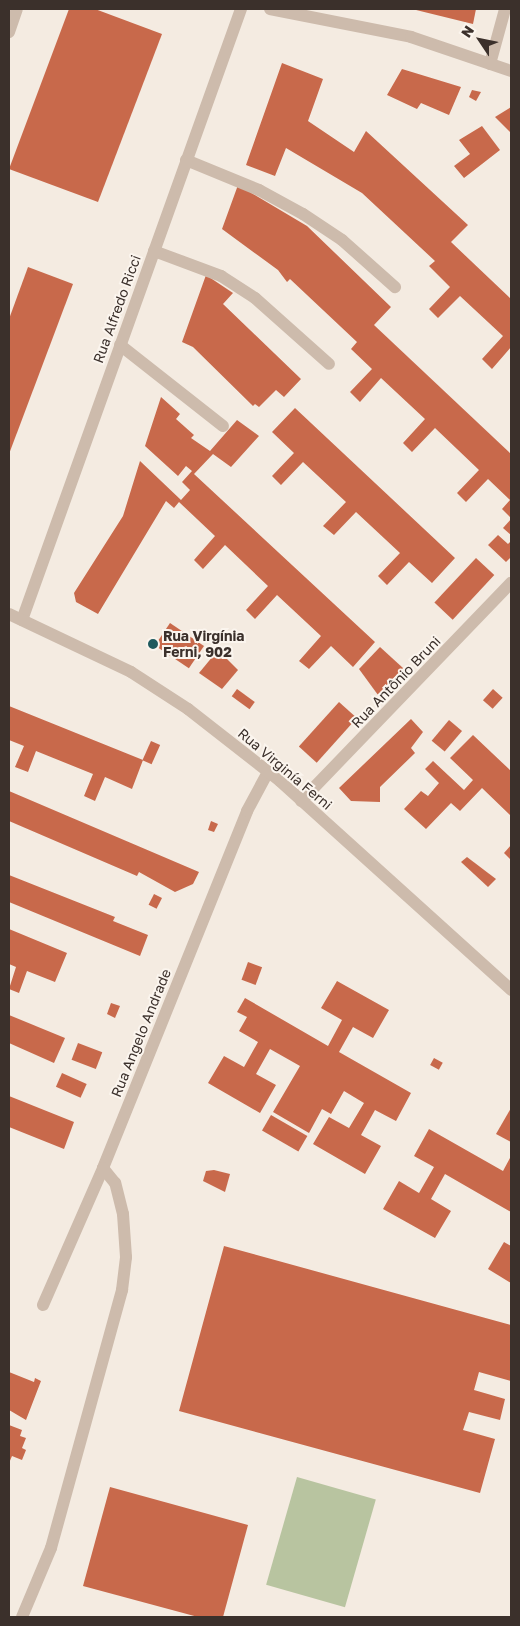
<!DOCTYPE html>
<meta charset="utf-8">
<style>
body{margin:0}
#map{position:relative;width:520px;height:1626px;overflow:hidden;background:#f4ebe1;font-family:"Golos Text",sans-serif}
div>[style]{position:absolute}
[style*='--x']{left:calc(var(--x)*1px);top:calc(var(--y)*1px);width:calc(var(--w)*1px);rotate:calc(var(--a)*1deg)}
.green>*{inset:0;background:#b8c4a0;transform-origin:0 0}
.building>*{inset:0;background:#c8694b;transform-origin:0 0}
.service>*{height:12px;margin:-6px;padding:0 6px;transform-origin:6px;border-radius:6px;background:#cdbbac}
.minor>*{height:12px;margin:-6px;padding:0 6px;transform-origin:6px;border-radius:6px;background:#cdbbac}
.tertiary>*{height:12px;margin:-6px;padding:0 6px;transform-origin:6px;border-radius:6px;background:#cdbbac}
.dots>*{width:14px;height:14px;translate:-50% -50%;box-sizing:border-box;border:2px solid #fbf5ee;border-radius:50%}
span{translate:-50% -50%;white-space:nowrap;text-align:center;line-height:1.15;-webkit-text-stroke:4px #fbf5ee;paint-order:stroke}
.street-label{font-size:14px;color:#3b302b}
.poi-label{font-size:14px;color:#3b302b;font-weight:700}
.left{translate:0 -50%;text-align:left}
.frame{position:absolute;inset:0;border:10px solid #3b302b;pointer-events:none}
.north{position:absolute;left:455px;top:15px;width:50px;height:50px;-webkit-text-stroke:4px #fbf5ee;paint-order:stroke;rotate:304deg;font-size:14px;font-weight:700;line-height:20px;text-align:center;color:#3b302b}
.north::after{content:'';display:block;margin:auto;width:18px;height:22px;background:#3b302b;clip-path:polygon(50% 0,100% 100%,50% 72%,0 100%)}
</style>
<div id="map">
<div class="green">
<i style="left:297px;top:1477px;width:82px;height:112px;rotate:16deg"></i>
</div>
<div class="building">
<i style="clip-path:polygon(69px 9px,95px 9px,162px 34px,98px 202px,9px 169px)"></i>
<i style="clip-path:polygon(412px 9px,476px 9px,473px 24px)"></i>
<i style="clip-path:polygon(282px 63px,323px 79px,308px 121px,354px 152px,366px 131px,468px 225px,451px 242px,511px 299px,511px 347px,492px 369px,482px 359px,503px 336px,460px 296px,438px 318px,429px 309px,450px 287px,429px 266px,435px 261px,362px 193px,286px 148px,275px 176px,246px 165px)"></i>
<i style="clip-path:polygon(402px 69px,461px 87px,449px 115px,421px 103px,417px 109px,387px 95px)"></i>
<i style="clip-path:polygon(472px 90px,481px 92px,476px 101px,469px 97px)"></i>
<i style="clip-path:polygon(511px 107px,511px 133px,495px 117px)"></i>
<i style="clip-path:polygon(482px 126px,500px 150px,464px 178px,454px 166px,470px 154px,459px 140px)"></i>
<i style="clip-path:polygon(238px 185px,307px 226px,391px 307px,374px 325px,511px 454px,511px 518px,502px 509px,510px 500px,488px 479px,466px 502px,457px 493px,479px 470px,435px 428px,412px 452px,403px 443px,425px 419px,381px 378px,360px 402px,350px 392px,372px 369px,351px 349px,357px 342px,290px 279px,287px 282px,278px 270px,222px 229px)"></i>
<i style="clip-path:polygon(28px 267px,73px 284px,9px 454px,9px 319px)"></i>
<i style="clip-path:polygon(206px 275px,233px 293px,223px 304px,301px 379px,284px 397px,276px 390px,259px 407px,255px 404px,253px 406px,193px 347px,182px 342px)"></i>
<i style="clip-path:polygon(161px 397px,180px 414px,176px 419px,194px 435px,191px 438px,210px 451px,237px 420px,259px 436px,231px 467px,213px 454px,194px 474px,375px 642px,353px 667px,331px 646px,309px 669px,299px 661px,321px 636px,277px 595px,255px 619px,246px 610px,268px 586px,225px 545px,203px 569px,194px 560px,215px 536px,179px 502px,174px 508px,166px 501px,98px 614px,76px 602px,74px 593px,123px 516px,140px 461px,181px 500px,190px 490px,182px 482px,192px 471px,186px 466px,178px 476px,145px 446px)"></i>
<i style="clip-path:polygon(295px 408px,455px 558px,432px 583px,409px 562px,387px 585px,378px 576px,400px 553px,356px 512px,334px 535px,323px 526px,346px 502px,303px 462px,281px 485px,272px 476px,294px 453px,272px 432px)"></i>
<i style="clip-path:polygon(511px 519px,511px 535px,503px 528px)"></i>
<i style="clip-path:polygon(498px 535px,508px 544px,511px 541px,511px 557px,506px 562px,488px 545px)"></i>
<i style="left:476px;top:558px;width:25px;height:61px;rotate:43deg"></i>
<i style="left:170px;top:623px;width:41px;height:27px;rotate:34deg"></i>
<i style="clip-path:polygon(380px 647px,403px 668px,378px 695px,359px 669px)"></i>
<i style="clip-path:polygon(218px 650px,238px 670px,222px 689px,199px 673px)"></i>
<i style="left:237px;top:689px;width:22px;height:9px;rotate:36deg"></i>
<i style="left:493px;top:689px;width:13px;height:15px;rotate:42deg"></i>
<i style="left:339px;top:702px;width:24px;height:60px;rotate:42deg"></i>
<i style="clip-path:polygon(9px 706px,143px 760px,132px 789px,105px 777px,95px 801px,84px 796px,93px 774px,36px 751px,28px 772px,15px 767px,24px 746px,9px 740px)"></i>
<i style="clip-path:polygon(411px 719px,423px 732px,411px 748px,415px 753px,380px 787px,380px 802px,351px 801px,339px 788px)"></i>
<i style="left:449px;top:720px;width:17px;height:27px;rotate:40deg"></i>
<i style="clip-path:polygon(473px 735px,511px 771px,511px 816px,482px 788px,460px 811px,451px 803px,426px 829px,404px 809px,421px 791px,428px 796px,439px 783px,425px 769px,433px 761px,464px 790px,473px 780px,450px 758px)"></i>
<i style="left:151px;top:741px;width:10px;height:21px;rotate:24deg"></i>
<i style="clip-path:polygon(9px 791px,199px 872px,193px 884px,175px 892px,139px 872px,137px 876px,9px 821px)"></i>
<i style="clip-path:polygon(211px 821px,218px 824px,214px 832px,208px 830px)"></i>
<i style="clip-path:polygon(511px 845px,511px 860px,504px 853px)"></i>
<i style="clip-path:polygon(467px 857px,496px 879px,488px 887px,461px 862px)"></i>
<i style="clip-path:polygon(9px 875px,115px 917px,113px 921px,148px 935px,140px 956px,9px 902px)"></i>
<i style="left:154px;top:894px;width:9px;height:12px;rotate:27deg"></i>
<i style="clip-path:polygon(9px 929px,67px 953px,55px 982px,27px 971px,19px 993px,9px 989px,16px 967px,9px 964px)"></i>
<i style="left:248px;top:962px;width:15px;height:19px;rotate:20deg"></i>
<i style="clip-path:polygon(337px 981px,389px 1010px,373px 1038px,353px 1027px,339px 1052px,411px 1093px,396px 1121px,375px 1110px,361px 1135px,381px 1146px,365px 1174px,313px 1144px,329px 1117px,349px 1128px,364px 1103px,344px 1091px,331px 1114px,322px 1109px,309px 1133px,273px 1112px,300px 1066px,270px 1049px,256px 1074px,276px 1085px,260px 1113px,208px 1083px,224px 1056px,244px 1067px,258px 1042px,239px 1031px,247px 1017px,237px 1012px,245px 998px,328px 1046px,342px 1020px,321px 1008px)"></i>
<i style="clip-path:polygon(111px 1003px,120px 1006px,115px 1018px,107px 1014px)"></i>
<i style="clip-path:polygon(9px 1015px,65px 1038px,54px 1063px,9px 1043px)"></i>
<i style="left:78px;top:1043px;width:26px;height:18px;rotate:21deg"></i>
<i style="left:434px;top:1058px;width:10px;height:8px;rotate:29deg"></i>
<i style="left:62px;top:1073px;width:27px;height:15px;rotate:24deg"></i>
<i style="clip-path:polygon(9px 1096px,74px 1122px,64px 1149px,9px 1127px)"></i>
<i style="clip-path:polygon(511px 1108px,511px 1142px,496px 1134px)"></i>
<i style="left:271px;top:1115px;width:42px;height:18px;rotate:30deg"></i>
<i style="clip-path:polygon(429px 1129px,503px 1171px,511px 1156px,511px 1212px,445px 1174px,431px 1199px,451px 1211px,435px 1238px,383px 1209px,399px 1181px,419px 1193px,434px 1167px,414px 1156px)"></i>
<i style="clip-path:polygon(214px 1170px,230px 1174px,225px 1192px,203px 1181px,206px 1171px)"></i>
<i style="clip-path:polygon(504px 1242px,511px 1246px,511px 1283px,488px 1269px)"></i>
<i style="clip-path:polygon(224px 1246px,511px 1325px,511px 1381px,479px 1372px,474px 1390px,505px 1399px,500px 1420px,469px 1412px,463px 1430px,495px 1439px,480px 1493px,179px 1411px)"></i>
<i style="clip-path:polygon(9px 1372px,34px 1382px,35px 1378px,41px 1381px,26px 1420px,9px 1410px)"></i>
<i style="clip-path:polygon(9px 1425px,22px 1430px,20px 1436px,26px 1438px,22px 1448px,26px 1450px,22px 1460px,12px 1456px,9px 1463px)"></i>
<i style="clip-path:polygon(110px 1487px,248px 1525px,223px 1617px,198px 1617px,83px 1586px)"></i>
</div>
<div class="service">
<i style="--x:9;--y:32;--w:24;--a:-71"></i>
<i style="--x:490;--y:64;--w:57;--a:-74.7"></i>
<i style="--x:186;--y:160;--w:79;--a:22.3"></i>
<i style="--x:259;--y:190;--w:50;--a:28.6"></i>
<i style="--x:303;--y:214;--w:47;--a:33.7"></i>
<i style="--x:342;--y:240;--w:71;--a:41.6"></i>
<i style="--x:154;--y:251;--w:72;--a:20.5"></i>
<i style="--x:221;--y:276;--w:40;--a:32.9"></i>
<i style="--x:255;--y:298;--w:99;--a:41.7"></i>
</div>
<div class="minor">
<i style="--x:270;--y:9;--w:144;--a:11.2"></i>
<i style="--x:411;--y:37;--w:106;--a:18.8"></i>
<i style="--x:120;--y:345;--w:131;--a:38.2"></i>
<i style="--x:22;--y:620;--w:649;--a:-70.28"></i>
<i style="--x:301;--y:801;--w:303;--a:-46.1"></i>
<i style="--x:43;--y:1305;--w:150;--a:-66.3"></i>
<i style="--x:103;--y:1168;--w:385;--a:-68"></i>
<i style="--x:247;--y:811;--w:44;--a:-61.7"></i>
<i style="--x:22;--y:1617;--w:75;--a:-67.2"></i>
<i style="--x:51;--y:1548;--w:268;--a:-74.6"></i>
<i style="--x:122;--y:1290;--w:33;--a:-83"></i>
<i style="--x:126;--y:1257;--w:43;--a:-94"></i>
<i style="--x:123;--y:1214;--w:32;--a:-104"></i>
<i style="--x:115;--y:1183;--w:19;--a:-129"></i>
</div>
<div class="tertiary">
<i style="--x:9;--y:614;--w:135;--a:25.4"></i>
<i style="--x:131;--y:672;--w:68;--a:33"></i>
<i style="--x:188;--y:709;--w:117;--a:38"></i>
<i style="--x:280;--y:781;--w:312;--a:42.1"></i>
</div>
<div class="dots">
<i style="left:153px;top:644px;background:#1f5a5e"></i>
</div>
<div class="street-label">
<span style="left:117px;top:309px;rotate:-70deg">Rua Alfredo Ricci</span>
<span style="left:396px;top:682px;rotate:-46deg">Rua Antônio Bruni</span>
<span style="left:285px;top:769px;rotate:40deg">Rua Virginía Ferni</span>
<span style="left:141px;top:1033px;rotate:-68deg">Rua Angelo Andrade</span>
</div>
<div class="poi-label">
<span class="left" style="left:163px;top:644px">Rua Virgínia<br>Ferni, 902</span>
</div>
<div class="frame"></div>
<div class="north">N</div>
</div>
